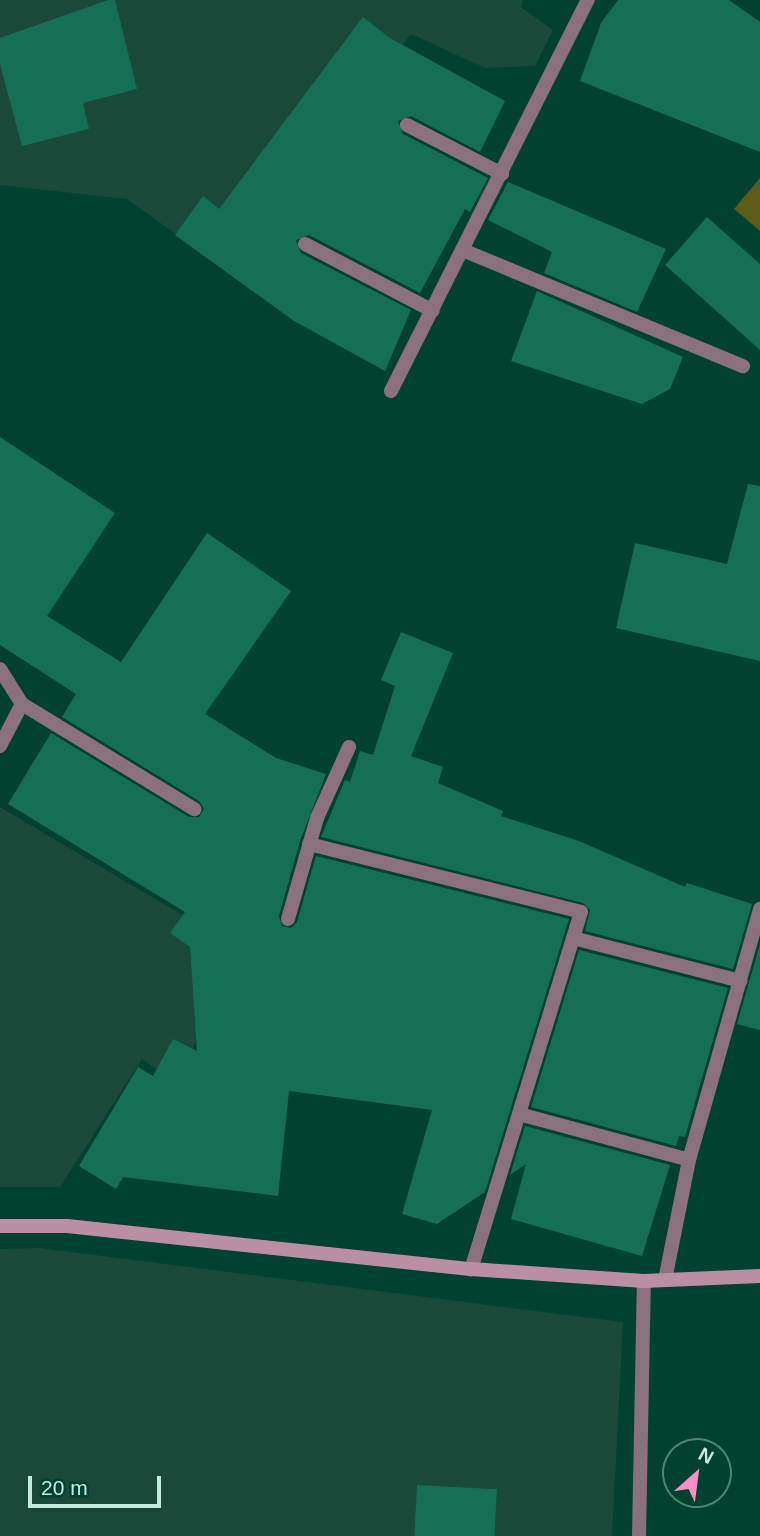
<!DOCTYPE html>
<style>
body{margin:0}
#map{position:relative;width:760px;height:1536px;overflow:hidden;background:#004130;font-family:Helvetica,sans-serif}
div>[style]{position:absolute}
[style*='--x']{left:calc(var(--x)*1px);top:calc(var(--y)*1px);width:calc(var(--w)*1px);rotate:calc(var(--a)*1deg)}
.built>*{inset:0;background:#1a4839}
.green>*{inset:0;background:#5d5b17}
.building>*{inset:0;background:#156f55;transform-origin:0 0}
.lane>*{height:14px;margin:-7px;padding:0 7px;transform-origin:7px;border-radius:7px;background:#8b707d}
.street>*{height:14px;margin:-7px;padding:0 7px;transform-origin:7px;border-radius:7px;background:#8b707d}
.secondary>*{height:14px;margin:-7px;padding:0 7px;transform-origin:7px;border-radius:7px;background:#ba8fa4}
span{translate:-50% -50%;white-space:nowrap;text-align:center;line-height:1.15;-webkit-text-stroke:6px #004130;paint-order:stroke}
.north{position:absolute;left:662px;top:1438px;width:70px;height:70px;box-sizing:border-box;background:#004130;border:2px solid #4f8574;border-radius:50%;rotate:28deg;font-size:19px;font-weight:700;line-height:28px;text-align:center;color:#c6eadb}
.north::after{content:'';display:block;margin:auto;width:24px;height:32px;background:#fa8fc8;clip-path:polygon(50% 0,100% 100%,50% 72%,0 100%)}
.scale{position:absolute;left:28px;top:1476px;width:133px;height:32px;box-sizing:border-box;border:4px solid #c6eadb;border-top:0;padding-left:9px;font-size:21px;line-height:24px;white-space:nowrap;color:#c6eadb;-webkit-text-stroke:5px #004130;paint-order:stroke}
</style>
<div id="map">
<div class="built">
<i style="clip-path:polygon(0 0,523px 0,521px 7px,553px 30px,535px 66px,485px 68px,411px 34px,226px 270px,127px 199px,0 185px)"></i>
<i style="clip-path:polygon(0 807px,206px 929px,213px 1003px,177px 1084px,142px 1059px,60px 1187px,0 1187px)"></i>
<i style="clip-path:polygon(40px 1248px,623px 1322px,612px 1536px,0 1536px,0 1249px)"></i>
</div>
<div class="green">
<i style="clip-path:polygon(760px 178px,760px 231px,734px 209px)"></i>
</div>
<div class="building">
<i style="clip-path:polygon(108px 0,115px 0,137px 89px,83px 103px,89px 129px,22px 146px,0 64px,0 38px)"></i>
<i style="clip-path:polygon(618px 0,729px 0,760px 22px,760px 152px,580px 81px,601px 23px)"></i>
<i style="clip-path:polygon(363px 17px,390px 38px,505px 101px,480px 152px,411px 116px,398px 121px,403px 134px,488px 178px,470px 212px,465px 209px,420px 293px,309px 235px,296px 240px,301px 253px,411px 310px,385px 371px,294px 321px,175px 235px,203px 196px,219px 209px)"></i>
<i style="clip-path:polygon(508px 182px,666px 249px,637px 312px,544px 273px,552px 252px,488px 220px)"></i>
<i style="clip-path:polygon(707px 217px,760px 264px,760px 350px,665px 265px)"></i>
<i style="clip-path:polygon(537px 291px,683px 357px,670px 389px,642px 404px,511px 361px)"></i>
<i style="clip-path:polygon(0 437px,115px 513px,47px 616px,121px 662px,207px 533px,291px 591px,205px 714px,276px 758px,326px 774px,300px 841px,279px 916px,282px 926px,291px 928px,297px 922px,316px 856px,569px 919px,485px 1192px,437px 1224px,402px 1214px,432px 1110px,289px 1091px,278px 1196px,123px 1177px,116px 1189px,79px 1166px,138px 1067px,153px 1076px,173px 1039px,197px 1051px,190px 947px,170px 933px,185px 912px,8px 804px,51px 733px,189px 817px,199px 817px,204px 809px,199px 801px,62px 717px,76px 694px,0 645px)"></i>
<i style="clip-path:polygon(748px 484px,760px 486px,760px 661px,616px 628px,635px 543px,727px 564px)"></i>
<i style="clip-path:polygon(401px 632px,453px 653px,411px 756px,443px 767px,438px 783px,503px 811px,501px 816px,579px 841px,685px 887px,687px 883px,752px 904px,733px 969px,585px 931px,590px 910px,583px 903px,321px 837px,345px 780px,350px 782px,360px 751px,373px 755px,395px 686px,381px 680px)"></i>
<i style="clip-path:polygon(760px 944px,760px 1030px,737px 1024px)"></i>
<i style="clip-path:polygon(579px 950px,728px 988px,685px 1137px,679px 1136px,676px 1146px,531px 1107px)"></i>
<i style="clip-path:polygon(525px 1126px,670px 1165px,642px 1256px,511px 1219px,526px 1164px,510px 1175px)"></i>
<i style="left:417px;top:1485px;width:80px;height:51px;rotate:3deg"></i>
</div>
<div class="lane">
<i style="--x:407;--y:125;--w:107;--a:27.3"></i>
<i style="--x:305;--y:244;--w:144;--a:27.6"></i>
<i style="--x:465;--y:251;--w:301;--a:22.5"></i>
</div>
<div class="street">
<i style="--x:391;--y:391;--w:438;--a:-63.3"></i>
<i style="--x:0;--y:669;--w:41;--a:57.8"></i>
<i style="--x:22;--y:704;--w:202;--a:31.4"></i>
<i style="--x:0;--y:746;--w:47;--a:-62.4"></i>
<i style="--x:309;--y:844;--w:280;--a:14"></i>
<i style="--x:581;--y:912;--w:374;--a:107.1"></i>
<i style="--x:288;--y:919;--w:105;--a:-74"></i>
<i style="--x:317;--y:818;--w:78;--a:-65.7"></i>
<i style="--x:573;--y:938;--w:173;--a:14.4"></i>
<i style="--x:519;--y:1114;--w:176;--a:15.1"></i>
<i style="--x:665;--y:1280;--w:122;--a:-78.7"></i>
<i style="--x:689;--y:1160;--w:261;--a:-74.2"></i>
<i style="--x:639;--y:1536;--w:255;--a:-88.9"></i>
</div>
<div class="secondary">
<i style="--x:0;--y:1226;--w:67;--a:0"></i>
<i style="--x:67;--y:1226;--w:406;--a:6.1"></i>
<i style="--x:471;--y:1269;--w:173;--a:4"></i>
<i style="--x:644;--y:1281;--w:116;--a:-2.5"></i>
</div>
<div class="north">N</div>
<div class="scale">20 m</div>
</div>
